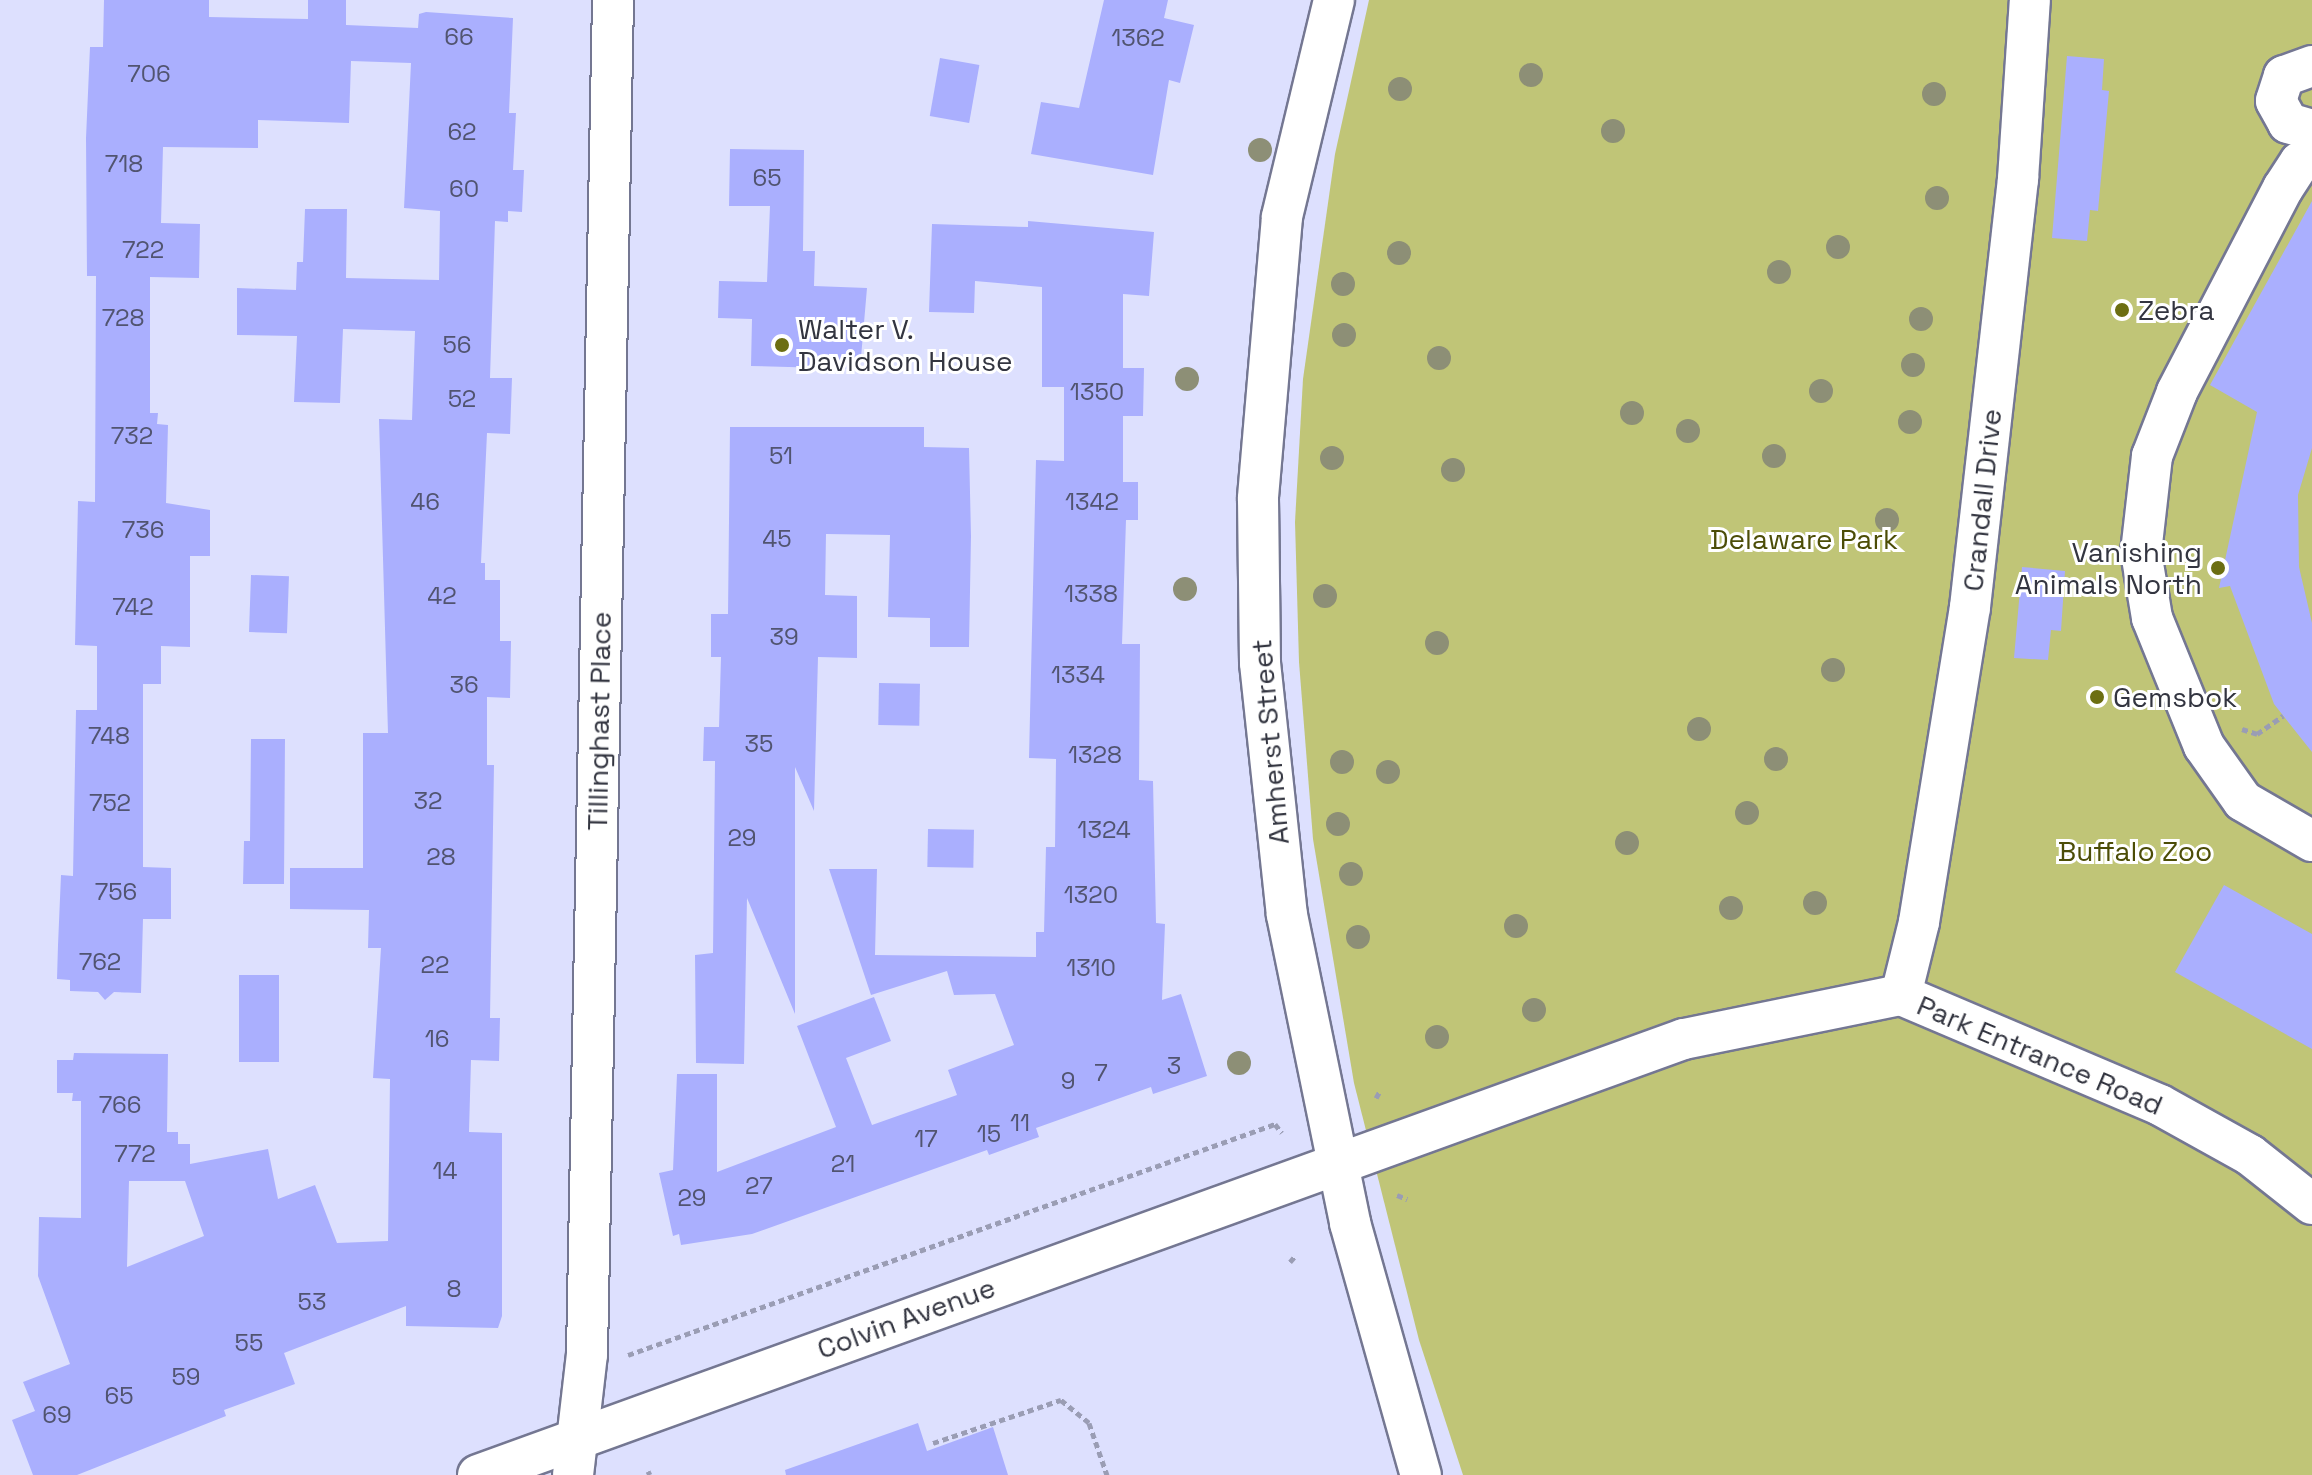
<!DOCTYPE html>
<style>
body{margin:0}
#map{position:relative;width:2312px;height:1475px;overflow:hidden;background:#dde0fe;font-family:"Space Grotesk",sans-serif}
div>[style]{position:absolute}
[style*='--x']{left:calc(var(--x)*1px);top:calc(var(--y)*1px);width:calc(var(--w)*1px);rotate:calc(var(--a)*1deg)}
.green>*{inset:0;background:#c0c577}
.building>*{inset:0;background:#aaaffe;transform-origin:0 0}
.path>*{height:5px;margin-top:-2.5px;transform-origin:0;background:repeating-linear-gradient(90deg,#9a9db4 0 6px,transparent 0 10px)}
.roads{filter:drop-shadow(2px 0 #747792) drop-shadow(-2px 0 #747792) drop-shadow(0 2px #747792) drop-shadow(0 -2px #747792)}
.minor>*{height:40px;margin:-20px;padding:0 20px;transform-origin:20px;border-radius:20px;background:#fff}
.trees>*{width:24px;height:24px;margin:-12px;border-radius:50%;background:#8d8f76}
.dots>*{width:22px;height:22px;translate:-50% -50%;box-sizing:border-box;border:4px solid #fff;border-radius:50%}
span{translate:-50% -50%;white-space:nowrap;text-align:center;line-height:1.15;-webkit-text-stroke:6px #fff;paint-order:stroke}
.number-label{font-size:24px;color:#515470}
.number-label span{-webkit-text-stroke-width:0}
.poi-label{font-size:28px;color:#333540}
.left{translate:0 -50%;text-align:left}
.right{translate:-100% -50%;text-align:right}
.street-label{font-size:28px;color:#333540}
.park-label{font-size:28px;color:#4c4d07}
</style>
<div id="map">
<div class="green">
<i style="clip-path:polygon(1369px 0,2312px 0,2312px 1475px,1463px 1475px,1419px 1340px,1354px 1083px,1313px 839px,1299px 662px,1295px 522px,1303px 379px,1335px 154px)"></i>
</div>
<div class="building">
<i style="clip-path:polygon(evenodd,104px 0,209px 0,209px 17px,308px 19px,308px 0,346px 0,346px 25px,418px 28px,419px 14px,426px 12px,513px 18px,509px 113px,516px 113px,513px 170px,524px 170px,522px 212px,508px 211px,508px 222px,495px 221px,490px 378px,512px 378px,510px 434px,487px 433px,481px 563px,485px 563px,485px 580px,500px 580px,500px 641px,511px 641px,510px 698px,487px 697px,487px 765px,494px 765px,490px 1018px,500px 1018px,499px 1061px,471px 1060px,469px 1132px,502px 1133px,502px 1316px,498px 1328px,406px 1326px,406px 1306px,284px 1353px,295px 1384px,224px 1410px,226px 1416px,77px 1475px,33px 1475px,12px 1420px,35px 1411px,23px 1382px,70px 1364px,38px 1276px,39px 1217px,81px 1218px,81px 1101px,72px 1101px,73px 1093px,57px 1093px,57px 1060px,73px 1060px,74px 1053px,168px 1054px,167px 1132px,178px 1132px,178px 1144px,190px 1144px,190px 1164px,268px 1149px,278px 1199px,315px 1185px,337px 1243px,388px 1241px,390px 1079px,373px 1078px,381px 948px,368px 948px,369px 910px,290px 909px,290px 868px,363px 868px,363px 733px,388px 733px,379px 419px,412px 420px,415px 331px,343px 329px,340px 403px,294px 402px,297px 336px,237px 335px,237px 288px,296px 290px,297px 262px,303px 262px,305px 209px,347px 209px,346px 278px,439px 280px,440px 211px,404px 208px,411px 63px,351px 61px,349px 123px,258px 120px,258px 148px,163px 147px,161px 223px,200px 224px,199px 278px,150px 277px,150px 413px,158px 413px,157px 424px,168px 425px,166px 503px,210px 510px,210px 556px,190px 556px,190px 647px,161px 646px,161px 684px,143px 684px,143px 867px,171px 868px,171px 919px,143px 919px,141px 993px,114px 992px,105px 1000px,98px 992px,70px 991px,70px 980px,57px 979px,58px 945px,61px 875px,73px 876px,76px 710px,97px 710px,97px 646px,75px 645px,78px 501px,95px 502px,96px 276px,87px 276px,86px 138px,90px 47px,103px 47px,104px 0,129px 1181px,185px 1181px,204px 1236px,127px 1267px,129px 1181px)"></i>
<i style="clip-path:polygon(1104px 0,1168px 0,1164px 18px,1194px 25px,1180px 83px,1169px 80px,1153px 175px,1031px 154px,1041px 102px,1079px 108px)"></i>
<i style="clip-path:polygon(2067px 56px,2104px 59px,2102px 90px,2109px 91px,2098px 211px,2090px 210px,2087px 241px,2052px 238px)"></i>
<i style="left:940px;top:58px;width:40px;height:59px;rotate:10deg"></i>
<i style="clip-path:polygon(730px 149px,804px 150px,803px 251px,815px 251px,814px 286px,867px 288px,860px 369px,751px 366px,752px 319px,718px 318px,719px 281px,767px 282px,770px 206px,729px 206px)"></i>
<i style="clip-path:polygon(2312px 201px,2312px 448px,2298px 495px,2299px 567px,2312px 623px,2312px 752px,2274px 704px,2230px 586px,2219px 588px,2257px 412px,2210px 385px)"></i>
<i style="clip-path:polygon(1028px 221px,1154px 232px,1149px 296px,1123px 294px,1123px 368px,1144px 368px,1143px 416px,1123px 416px,1123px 482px,1138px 482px,1138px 520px,1126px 520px,1122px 644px,1140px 644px,1139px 780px,1153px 781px,1156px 923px,1165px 924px,1162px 1000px,1181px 994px,1207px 1076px,1153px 1094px,1151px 1087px,1036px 1128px,1039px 1137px,989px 1155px,987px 1150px,752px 1234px,681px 1245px,679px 1234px,673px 1236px,659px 1173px,673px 1170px,677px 1074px,717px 1074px,717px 1172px,836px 1127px,797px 1026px,874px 997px,891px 1041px,846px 1058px,872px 1125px,957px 1095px,948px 1070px,1014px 1045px,995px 994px,954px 995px,947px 971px,871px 995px,829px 869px,877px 869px,875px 955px,1036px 957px,1036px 932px,1044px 932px,1046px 847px,1055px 847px,1056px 759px,1029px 758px,1036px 460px,1064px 461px,1064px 387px,1042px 387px,1042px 287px,975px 281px,974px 313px,929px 312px,932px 224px,1028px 227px)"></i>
<i style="clip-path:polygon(730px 427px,924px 427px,924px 447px,969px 448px,971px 536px,969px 647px,930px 647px,930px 618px,888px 617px,890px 535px,826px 534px,825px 595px,857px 596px,857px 658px,818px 657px,814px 811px,795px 767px,795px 1014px,747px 898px,744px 1064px,696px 1063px,695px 955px,713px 953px,715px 761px,703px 761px,704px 727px,719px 727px,721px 657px,711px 657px,711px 614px,728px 614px)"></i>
<i style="clip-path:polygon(2022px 567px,2065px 571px,2061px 631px,2051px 630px,2048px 660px,2014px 658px)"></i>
<i style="left:251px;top:575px;width:38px;height:57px;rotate:2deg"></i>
<i style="left:879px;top:683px;width:41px;height:42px;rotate:1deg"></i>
<i style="clip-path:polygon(251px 739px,285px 739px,284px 884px,243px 884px,244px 841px,250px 841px)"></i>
<i style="left:928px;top:829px;width:46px;height:38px;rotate:1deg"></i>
<i style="clip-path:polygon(2224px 885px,2312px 934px,2312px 1049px,2175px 972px)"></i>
<i style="left:239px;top:975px;width:40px;height:87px"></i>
<i style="clip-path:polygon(918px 1423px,927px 1451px,993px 1427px,1008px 1475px,786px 1475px,785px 1470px)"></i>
</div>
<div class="path">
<i style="--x:2242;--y:729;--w:16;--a:18"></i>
<i style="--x:2257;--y:734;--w:32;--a:-35"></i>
<i style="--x:1376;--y:1098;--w:8;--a:-60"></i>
<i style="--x:1397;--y:1195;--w:11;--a:22"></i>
<i style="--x:1290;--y:1262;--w:8;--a:-50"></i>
<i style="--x:628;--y:1355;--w:687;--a:-19.65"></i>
<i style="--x:1275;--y:1124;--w:11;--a:52"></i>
<i style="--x:933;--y:1443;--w:135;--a:-18.6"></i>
<i style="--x:1061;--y:1400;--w:36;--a:39"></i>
<i style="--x:1089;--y:1423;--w:55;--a:70.9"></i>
<i style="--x:648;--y:1471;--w:4;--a:63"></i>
</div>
<div class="roads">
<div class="minor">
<i style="--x:1334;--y:0;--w:223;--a:103.5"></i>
<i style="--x:1282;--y:217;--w:283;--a:94.9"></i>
<i style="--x:1258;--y:499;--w:164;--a:89.3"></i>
<i style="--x:1260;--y:663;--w:253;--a:83.9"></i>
<i style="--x:1287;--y:915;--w:314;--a:78.4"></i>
<i style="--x:1350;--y:1223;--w:262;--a:74.3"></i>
<i style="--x:2312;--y:66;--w:30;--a:160"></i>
<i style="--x:2284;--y:76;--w:26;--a:108"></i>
<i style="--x:2276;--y:101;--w:25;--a:61"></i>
<i style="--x:2288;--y:123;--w:25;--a:16"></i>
<i style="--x:2312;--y:157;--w:13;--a:157"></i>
<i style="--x:2300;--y:162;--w:31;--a:123"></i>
<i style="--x:2283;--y:188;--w:230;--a:117.5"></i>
<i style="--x:2177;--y:392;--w:69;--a:111.3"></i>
<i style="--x:2152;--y:456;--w:97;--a:96.5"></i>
<i style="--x:2141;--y:552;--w:67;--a:80.5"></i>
<i style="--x:2152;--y:618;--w:138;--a:67.9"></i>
<i style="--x:2204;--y:746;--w:67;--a:54.7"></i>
<i style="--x:2243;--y:801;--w:80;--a:30.1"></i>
<i style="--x:1901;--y:995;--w:75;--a:-76.1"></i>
<i style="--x:1919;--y:922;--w:319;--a:-80.8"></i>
<i style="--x:1970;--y:607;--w:431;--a:-83.6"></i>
<i style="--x:2018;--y:179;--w:179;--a:-86.2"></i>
<i style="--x:478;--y:1475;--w:1282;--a:-19.88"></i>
<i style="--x:1684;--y:1039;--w:221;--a:-11.5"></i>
<i style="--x:1901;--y:995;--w:281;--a:23"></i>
<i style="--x:2160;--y:1105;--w:103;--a:29.1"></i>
<i style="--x:2250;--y:1155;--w:79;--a:38.3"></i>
<i style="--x:573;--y:1475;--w:122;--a:-83.4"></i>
<i style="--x:587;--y:1354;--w:1354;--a:-88.9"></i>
</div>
</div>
<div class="trees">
<i style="left:1531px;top:75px"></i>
<i style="left:1400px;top:89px"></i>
<i style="left:1934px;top:94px"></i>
<i style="left:1613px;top:131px"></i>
<i style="left:1260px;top:150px"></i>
<i style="left:1937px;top:198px"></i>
<i style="left:1838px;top:247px"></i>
<i style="left:1399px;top:253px"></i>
<i style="left:1779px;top:272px"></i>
<i style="left:1343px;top:284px"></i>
<i style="left:1921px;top:319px"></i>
<i style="left:1344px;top:335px"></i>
<i style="left:1439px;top:358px"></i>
<i style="left:1913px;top:365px"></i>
<i style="left:1187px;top:379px"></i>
<i style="left:1821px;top:391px"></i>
<i style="left:1632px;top:413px"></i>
<i style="left:1910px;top:422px"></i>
<i style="left:1688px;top:431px"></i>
<i style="left:1774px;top:456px"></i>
<i style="left:1332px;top:458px"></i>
<i style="left:1453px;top:470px"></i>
<i style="left:1887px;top:520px"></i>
<i style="left:1185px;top:589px"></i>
<i style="left:1325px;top:596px"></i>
<i style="left:1437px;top:643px"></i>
<i style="left:1833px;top:670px"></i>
<i style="left:1699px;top:729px"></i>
<i style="left:1776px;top:759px"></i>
<i style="left:1342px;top:762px"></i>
<i style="left:1388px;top:772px"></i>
<i style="left:1747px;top:813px"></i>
<i style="left:1338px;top:824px"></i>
<i style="left:1627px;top:843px"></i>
<i style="left:1351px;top:874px"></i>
<i style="left:1815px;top:903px"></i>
<i style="left:1731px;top:908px"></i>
<i style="left:1516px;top:926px"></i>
<i style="left:1358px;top:937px"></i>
<i style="left:1534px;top:1010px"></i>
<i style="left:1437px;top:1037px"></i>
<i style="left:1239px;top:1063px"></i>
</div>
<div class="dots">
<i style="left:2122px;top:310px;background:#6c6e12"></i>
<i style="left:782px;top:345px;background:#6c6e12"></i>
<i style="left:2218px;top:568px;background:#6c6e12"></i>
<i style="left:2097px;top:697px;background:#6c6e12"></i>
</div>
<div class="number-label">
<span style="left:459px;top:37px">66</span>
<span style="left:1138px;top:38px">1362</span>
<span style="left:149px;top:74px">706</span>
<span style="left:462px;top:132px">62</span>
<span style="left:124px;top:164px">718</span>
<span style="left:767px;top:178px">65</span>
<span style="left:464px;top:189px">60</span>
<span style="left:143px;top:250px">722</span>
<span style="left:123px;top:318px">728</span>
<span style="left:457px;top:345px">56</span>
<span style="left:1097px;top:392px">1350</span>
<span style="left:462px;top:399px">52</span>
<span style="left:132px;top:436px">732</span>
<span style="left:781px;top:456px">51</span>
<span style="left:425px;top:502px">46</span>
<span style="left:1092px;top:502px">1342</span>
<span style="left:143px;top:530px">736</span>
<span style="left:777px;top:539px">45</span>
<span style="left:1091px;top:594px">1338</span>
<span style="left:442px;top:596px">42</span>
<span style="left:133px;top:607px">742</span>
<span style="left:784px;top:637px">39</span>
<span style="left:1078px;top:675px">1334</span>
<span style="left:464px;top:685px">36</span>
<span style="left:109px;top:736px">748</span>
<span style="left:759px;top:744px">35</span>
<span style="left:1095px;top:755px">1328</span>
<span style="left:428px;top:801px">32</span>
<span style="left:110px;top:803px">752</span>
<span style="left:1104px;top:830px">1324</span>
<span style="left:742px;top:838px">29</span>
<span style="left:441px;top:857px">28</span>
<span style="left:116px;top:892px">756</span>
<span style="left:1091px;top:895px">1320</span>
<span style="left:100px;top:962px">762</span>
<span style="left:435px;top:965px">22</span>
<span style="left:1091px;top:968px">1310</span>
<span style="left:437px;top:1039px">16</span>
<span style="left:1174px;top:1066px">3</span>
<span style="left:1101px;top:1073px">7</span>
<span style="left:1068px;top:1081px">9</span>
<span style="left:120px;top:1105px">766</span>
<span style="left:1020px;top:1123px">11</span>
<span style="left:989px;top:1134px">15</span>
<span style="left:926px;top:1139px">17</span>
<span style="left:135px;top:1154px">772</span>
<span style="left:843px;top:1164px">21</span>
<span style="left:445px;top:1171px">14</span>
<span style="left:759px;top:1186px">27</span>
<span style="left:692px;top:1198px">29</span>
<span style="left:454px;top:1289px">8</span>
<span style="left:312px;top:1302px">53</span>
<span style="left:249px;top:1343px">55</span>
<span style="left:186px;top:1377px">59</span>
<span style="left:119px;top:1396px">65</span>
<span style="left:57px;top:1415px">69</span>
</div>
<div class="poi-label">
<span class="left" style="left:2138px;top:310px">Zebra</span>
<span class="left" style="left:798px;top:345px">Walter V.<br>Davidson House</span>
<span class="right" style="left:2202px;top:568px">Vanishing<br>Animals North</span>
<span class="left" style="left:2113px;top:697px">Gemsbok</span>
</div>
<div class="street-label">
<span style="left:1982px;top:500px;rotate:-84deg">Crandall Drive</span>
<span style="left:599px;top:721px;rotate:-89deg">Tillinghast Place</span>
<span style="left:1270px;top:742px;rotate:-95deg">Amherst Street</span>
<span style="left:2040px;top:1055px;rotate:23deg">Park Entrance Road</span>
<span style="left:906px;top:1318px;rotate:-20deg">Colvin Avenue</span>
</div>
<div class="park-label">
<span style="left:1804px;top:539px">Delaware Park</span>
<span style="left:2135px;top:851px">Buffalo Zoo</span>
</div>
</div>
